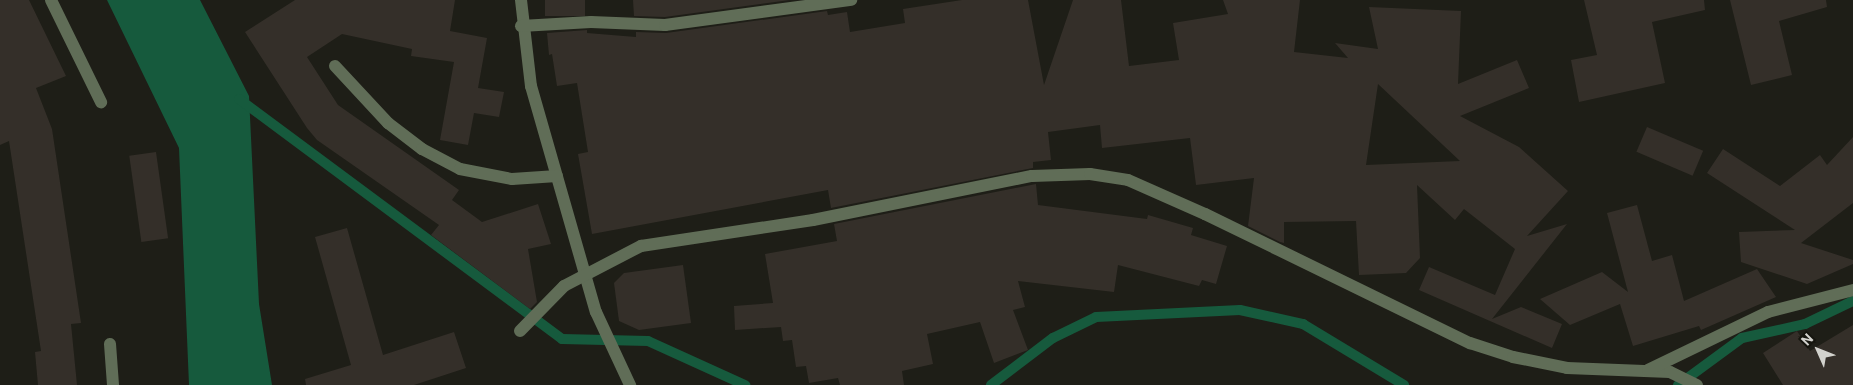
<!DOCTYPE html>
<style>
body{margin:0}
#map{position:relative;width:1853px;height:385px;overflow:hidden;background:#1e1e17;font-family:Roboto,sans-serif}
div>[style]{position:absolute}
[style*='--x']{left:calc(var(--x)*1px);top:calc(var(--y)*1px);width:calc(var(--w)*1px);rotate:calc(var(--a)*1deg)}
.water>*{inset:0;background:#165a3d}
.stream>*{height:10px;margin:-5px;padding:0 5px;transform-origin:5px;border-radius:5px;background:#165a3d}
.building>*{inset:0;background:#342f29;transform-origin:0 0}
.minor>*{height:12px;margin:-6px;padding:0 6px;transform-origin:6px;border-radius:6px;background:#606d57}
span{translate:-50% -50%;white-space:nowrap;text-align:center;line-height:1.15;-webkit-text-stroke:5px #15150e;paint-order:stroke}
.north{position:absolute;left:1793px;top:325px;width:50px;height:50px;-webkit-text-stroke:4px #15150e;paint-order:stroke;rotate:314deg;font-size:14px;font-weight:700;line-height:20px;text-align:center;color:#d2d2cd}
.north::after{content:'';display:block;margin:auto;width:18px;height:22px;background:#d2d2cd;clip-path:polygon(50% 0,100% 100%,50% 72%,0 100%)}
</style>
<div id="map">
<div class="water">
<i style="clip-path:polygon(107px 0,200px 0,249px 96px,259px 304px,272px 385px,189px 385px,179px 148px)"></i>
</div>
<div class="stream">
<i style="--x:239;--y:99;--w:402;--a:36.6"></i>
<i style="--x:562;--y:339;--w:86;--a:1.3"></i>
<i style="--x:648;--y:341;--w:107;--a:24.4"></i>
<i style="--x:991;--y:385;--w:78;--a:-37.2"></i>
<i style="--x:1053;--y:338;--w:48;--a:-26"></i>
<i style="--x:1096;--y:317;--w:144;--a:-2.8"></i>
<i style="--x:1240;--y:310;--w:65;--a:12.5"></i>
<i style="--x:1303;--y:324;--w:118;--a:31.1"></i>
<i style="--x:1678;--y:385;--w:79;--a:-36.3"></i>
<i style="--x:1742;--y:338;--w:65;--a:-12.5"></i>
<i style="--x:1805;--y:324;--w:53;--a:-25.6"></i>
</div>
<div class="building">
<i style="clip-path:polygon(0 0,29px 0,66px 76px,36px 88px,52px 129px,81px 323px,71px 324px,77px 385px,38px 385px,35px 352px,41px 351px,9px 141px,0 145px)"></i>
<i style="clip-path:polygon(295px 0,455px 0,450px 31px,487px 38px,478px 88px,504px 92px,499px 117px,474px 113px,468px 145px,440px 140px,454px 62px,411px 56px,412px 49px,342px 34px,307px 57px,338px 105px,459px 190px,452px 200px,482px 222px,538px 204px,551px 244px,528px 249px,537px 302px,530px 309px,431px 235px,439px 225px,317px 140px,307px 128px,245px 32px)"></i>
<i style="left:545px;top:0;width:40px;height:16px"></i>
<i style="clip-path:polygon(633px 0,790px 0,665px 17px,634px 16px)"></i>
<i style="clip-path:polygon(evenodd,962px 0,1028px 0,1044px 85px,1073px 0,1121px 0,1129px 66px,1179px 60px,1173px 23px,1228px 14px,1223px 0,1300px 0,1294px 52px,1348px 58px,1335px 43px,1378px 49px,1369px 7px,1461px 11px,1458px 84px,1517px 60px,1529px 88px,1460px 116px,1519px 147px,1568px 191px,1527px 236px,1567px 224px,1492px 319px,1521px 307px,1562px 324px,1552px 348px,1419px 290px,1429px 267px,1495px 295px,1515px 249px,1464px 209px,1455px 220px,1417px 185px,1420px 258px,1406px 273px,1359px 275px,1356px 221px,1284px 222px,1284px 243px,1280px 242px,1248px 226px,1254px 178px,1196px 185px,1190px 138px,1102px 148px,1100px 125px,1048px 132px,1051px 160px,1033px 162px,1033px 168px,831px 208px,828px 190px,592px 234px,578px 154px,588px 152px,577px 83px,557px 86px,552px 54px,549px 55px,547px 33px,587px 30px,587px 33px,636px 37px,636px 32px,666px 33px,827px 11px,828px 15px,847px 12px,850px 32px,905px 23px,903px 9px,962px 0,1378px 84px,1460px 161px,1366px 165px,1378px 84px)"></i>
<i style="clip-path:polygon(1584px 0,1704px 0,1705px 10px,1652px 22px,1665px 83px,1579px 102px,1571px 60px,1597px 55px)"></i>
<i style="clip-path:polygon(1730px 0,1826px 0,1827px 7px,1779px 21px,1792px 75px,1751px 85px)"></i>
<i style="left:1647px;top:127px;width:61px;height:27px;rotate:23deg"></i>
<i style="clip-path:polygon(1853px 137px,1853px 203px,1801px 243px,1853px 260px,1853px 264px,1807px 284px,1741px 262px,1739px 232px,1795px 230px,1707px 173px,1723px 149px,1780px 186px,1820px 155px,1827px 165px)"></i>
<i style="left:156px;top:152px;width:87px;height:27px;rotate:82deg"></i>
<i style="clip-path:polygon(1036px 184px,1038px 205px,1147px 219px,1148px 215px,1193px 228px,1191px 235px,1227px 246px,1216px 284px,1202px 280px,1199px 286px,1118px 265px,1114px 292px,1018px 281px,1025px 307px,1013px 310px,1028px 350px,994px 363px,980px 322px,927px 334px,933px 364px,902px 371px,904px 385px,840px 385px,838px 378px,809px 383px,806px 366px,796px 367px,792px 340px,783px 341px,781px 327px,735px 330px,734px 306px,773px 303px,765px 254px,837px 241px,834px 224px)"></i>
<i style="clip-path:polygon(1637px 205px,1652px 261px,1672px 255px,1684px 301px,1757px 269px,1776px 297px,1701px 330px,1699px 326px,1633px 346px,1620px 304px,1570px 325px,1540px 299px,1602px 272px,1628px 292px,1607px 213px)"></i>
<i style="clip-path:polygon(347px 228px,383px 355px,454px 332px,466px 368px,414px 385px,306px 385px,305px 379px,351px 365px,315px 237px)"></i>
<i style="clip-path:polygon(683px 265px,691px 323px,639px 330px,619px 321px,614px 283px,624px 273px)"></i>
<i style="clip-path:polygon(1853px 325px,1853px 385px,1783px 385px,1763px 353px,1797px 331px,1810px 351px)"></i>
</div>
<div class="minor">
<i style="--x:51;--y:0;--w:114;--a:63.9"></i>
<i style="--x:521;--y:0;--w:87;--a:83.4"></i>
<i style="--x:531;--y:86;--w:235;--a:74"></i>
<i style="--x:596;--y:312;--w:81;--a:65"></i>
<i style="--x:521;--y:26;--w:70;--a:-3.3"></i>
<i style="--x:591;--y:22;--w:74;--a:2.3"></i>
<i style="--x:665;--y:25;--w:188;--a:-7.7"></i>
<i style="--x:335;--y:66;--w:78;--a:47.1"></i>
<i style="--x:388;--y:123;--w:43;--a:37.4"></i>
<i style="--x:422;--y:149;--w:43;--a:27.8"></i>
<i style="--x:460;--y:169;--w:53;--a:10.9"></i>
<i style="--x:512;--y:179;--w:45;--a:-3.8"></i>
<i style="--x:520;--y:331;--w:63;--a:-45.6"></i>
<i style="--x:564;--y:286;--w:87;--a:-27.5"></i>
<i style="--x:641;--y:246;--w:174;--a:-8.6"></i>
<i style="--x:813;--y:220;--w:223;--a:-11.4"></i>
<i style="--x:1032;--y:176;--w:58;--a:-2"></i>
<i style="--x:1090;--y:174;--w:38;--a:9"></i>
<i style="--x:1128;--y:180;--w:84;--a:23.8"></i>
<i style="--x:1205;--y:214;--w:295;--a:26"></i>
<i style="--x:1470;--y:343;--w:45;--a:18"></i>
<i style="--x:1513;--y:357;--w:55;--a:11.5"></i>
<i style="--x:1567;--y:368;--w:103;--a:2.2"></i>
<i style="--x:1670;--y:372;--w:30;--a:26"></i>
<i style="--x:110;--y:344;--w:41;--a:85.8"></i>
<i style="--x:1648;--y:370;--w:133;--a:-25.8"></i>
<i style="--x:1768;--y:312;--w:88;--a:-14.5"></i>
</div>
<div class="north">N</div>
</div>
